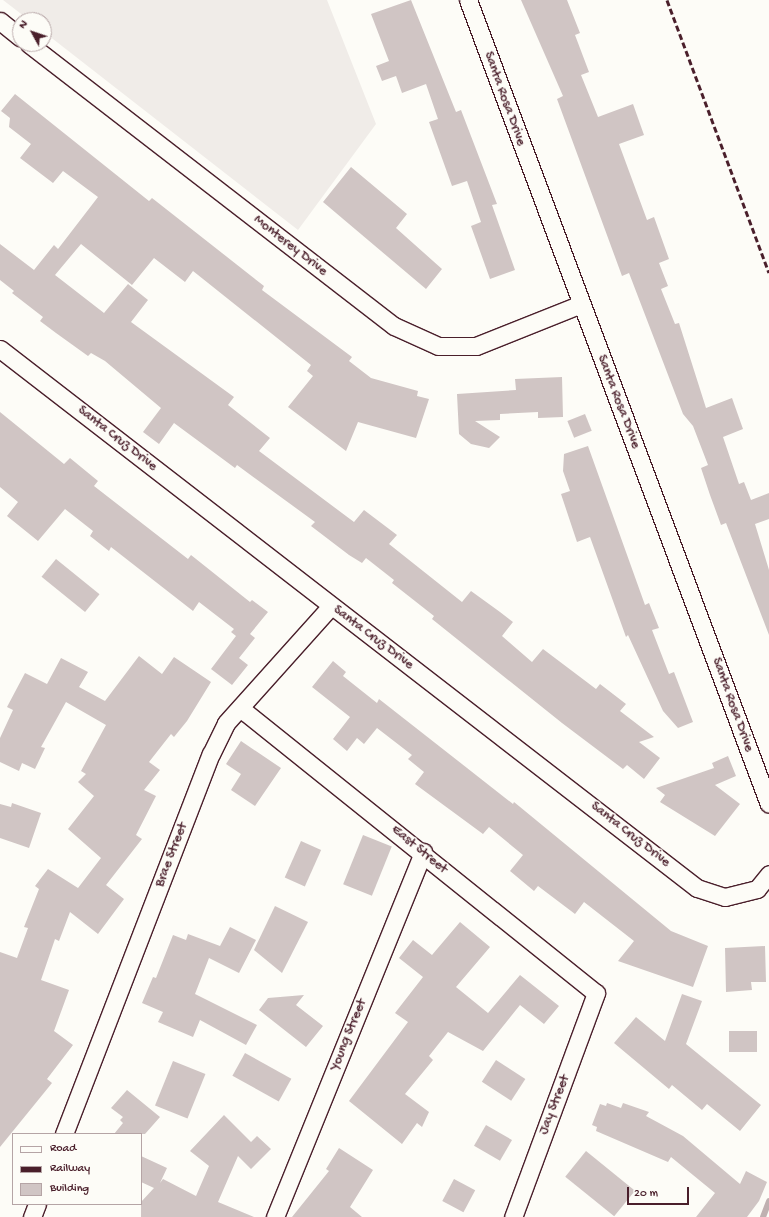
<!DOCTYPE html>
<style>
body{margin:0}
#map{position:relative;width:769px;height:1217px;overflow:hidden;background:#fdfcf7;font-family:"Gochi Hand",sans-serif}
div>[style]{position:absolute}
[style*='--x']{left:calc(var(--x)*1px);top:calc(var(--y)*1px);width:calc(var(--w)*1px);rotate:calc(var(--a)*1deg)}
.built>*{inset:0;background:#f0ece8}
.stream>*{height:6px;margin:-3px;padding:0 3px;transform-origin:3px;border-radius:3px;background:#c0b1b1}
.building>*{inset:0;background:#d0c5c4;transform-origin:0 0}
.roads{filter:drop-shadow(1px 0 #4a1f2b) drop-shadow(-1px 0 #4a1f2b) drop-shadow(0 1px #4a1f2b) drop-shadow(0 -1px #4a1f2b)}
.minor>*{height:17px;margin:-8.5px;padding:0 8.5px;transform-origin:8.5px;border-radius:8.5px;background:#fdfcf7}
.rail>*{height:3px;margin-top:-1.5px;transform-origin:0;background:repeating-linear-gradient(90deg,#4a1f2b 0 6px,transparent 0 9px)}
span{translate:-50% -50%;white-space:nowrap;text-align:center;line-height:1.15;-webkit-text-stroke:3px #fdfcf7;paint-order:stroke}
.street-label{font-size:14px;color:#4a1f2b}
.legend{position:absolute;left:12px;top:1133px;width:130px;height:72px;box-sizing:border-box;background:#fdfcf7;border:1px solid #b5a4a5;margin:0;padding:5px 7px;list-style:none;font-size:12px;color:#4a1f2b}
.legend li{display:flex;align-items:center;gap:8px;height:20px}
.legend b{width:20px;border:1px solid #b5a4a5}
.north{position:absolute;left:12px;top:12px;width:40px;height:40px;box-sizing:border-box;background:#fdfcf7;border:1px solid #b5a4a5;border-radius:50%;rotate:310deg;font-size:11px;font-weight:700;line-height:16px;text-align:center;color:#4a1f2b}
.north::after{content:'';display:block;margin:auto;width:14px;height:18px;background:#4a1f2b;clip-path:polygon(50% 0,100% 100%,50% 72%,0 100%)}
.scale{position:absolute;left:627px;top:1187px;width:62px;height:18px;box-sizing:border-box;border:2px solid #4a1f2b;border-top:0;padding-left:5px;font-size:12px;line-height:14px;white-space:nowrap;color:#4a1f2b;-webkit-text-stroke:3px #fdfcf7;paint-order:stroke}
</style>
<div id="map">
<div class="built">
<i style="clip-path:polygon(3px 0,327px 0,376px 124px,298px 230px,44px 32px,44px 20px,29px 20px)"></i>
</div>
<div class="stream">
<i style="--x:763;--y:1217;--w:17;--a:-69"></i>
</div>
<div class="building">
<i style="clip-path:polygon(411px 0,456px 112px,461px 110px,497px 204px,492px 205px,515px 270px,490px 279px,471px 226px,481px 222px,467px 181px,452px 186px,429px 122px,438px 119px,426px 84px,402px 93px,396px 76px,382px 81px,376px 66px,389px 61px,371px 14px)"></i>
<i style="clip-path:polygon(521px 0,567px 0,580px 33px,575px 35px,589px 72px,581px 75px,598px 117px,633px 104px,644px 135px,619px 144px,647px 220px,654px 217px,669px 259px,659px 263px,668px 286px,661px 289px,675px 324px,679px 323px,706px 408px,732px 398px,743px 429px,723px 437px,739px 484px,744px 482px,751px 500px,769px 493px,769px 519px,755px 524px,769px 570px,769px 635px,726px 523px,721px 525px,710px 495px,701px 468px,708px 465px,693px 426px,683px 414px,629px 273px,622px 276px,557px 99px,563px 96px)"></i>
<i style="clip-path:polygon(15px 94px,149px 201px,152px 198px,264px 286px,262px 290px,352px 357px,349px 361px,371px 378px,418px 391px,417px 396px,429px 399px,416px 438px,358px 422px,346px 451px,288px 407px,313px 376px,307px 371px,311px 365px,193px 271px,185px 282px,154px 258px,132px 285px,81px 244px,55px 275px,104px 313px,128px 284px,148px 300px,131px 322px,234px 397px,228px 405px,270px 438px,259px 451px,354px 522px,364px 510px,397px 535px,389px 544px,462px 602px,471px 591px,500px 612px,513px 622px,502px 636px,532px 662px,543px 649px,596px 689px,600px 684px,626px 704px,620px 711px,654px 737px,639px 742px,660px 758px,644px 779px,627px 765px,623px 769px,562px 723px,432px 619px,434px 616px,392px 583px,394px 580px,366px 558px,362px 563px,349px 555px,311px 526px,315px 522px,237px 465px,235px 468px,174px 423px,159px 444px,143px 432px,161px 408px,105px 361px,91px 353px,88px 356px,56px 333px,40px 321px,43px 317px,12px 293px,14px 291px,0 280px,0 244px,34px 270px,54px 245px,58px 249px,98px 197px,63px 171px,53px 183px,20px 158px,31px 144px,9px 127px,10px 118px,1px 111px)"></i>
<i style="clip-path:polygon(351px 167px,407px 214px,396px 228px,442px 269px,426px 289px,323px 202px)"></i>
<i style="clip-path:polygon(562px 377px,563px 417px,538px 418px,538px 412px,500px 414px,500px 420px,475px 421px,500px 437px,489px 448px,471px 444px,459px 434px,457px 394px,516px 390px,515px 379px)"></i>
<i style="clip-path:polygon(0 412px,64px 464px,70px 458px,98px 481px,94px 486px,188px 559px,191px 555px,250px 602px,252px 600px,268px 612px,250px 634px,255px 638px,239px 658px,248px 665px,232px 685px,211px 669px,236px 636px,231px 632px,234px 629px,199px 602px,193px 611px,111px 547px,109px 551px,90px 536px,93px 531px,65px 509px,38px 541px,7px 516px,18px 502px,0 487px)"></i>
<i style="left:585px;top:414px;width:18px;height:19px;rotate:68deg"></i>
<i style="clip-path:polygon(588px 446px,645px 605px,649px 603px,659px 628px,652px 630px,669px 674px,674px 672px,693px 722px,678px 728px,663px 711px,628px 635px,626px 637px,590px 537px,577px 542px,561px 494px,570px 491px,563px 471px,564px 454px)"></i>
<i style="left:56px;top:559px;width:56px;height:23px;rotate:39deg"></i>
<i style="clip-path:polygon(139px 656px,162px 674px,174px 657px,211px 682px,187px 721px,174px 737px,171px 734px,149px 762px,160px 770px,144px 790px,156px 796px,136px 835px,142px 839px,106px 885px,124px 899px,98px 934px,70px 912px,59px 941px,55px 939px,41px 980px,69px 990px,54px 1031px,73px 1045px,47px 1079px,52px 1083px,0 1147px,0 952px,17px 958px,28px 928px,24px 927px,39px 889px,35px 886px,48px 869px,78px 888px,101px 858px,68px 829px,94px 796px,78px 782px,86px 774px,81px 771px,106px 725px,66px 702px,41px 747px,45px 748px,35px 769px,22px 763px,19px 771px,0 762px,0 738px,13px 710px,7px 707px,25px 673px,47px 684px,61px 658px,88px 672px,79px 687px,105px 701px)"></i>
<i style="clip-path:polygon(333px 661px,346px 672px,343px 676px,377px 703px,379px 699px,513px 804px,514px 802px,671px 931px,708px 946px,693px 987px,618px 961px,634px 941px,584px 902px,575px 914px,538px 886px,534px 891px,510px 871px,523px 855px,489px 827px,483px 834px,415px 784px,424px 772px,408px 759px,412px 755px,377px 728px,364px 744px,357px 738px,347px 751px,333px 739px,350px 717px,312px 687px)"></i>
<i style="clip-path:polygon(241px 741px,281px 768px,255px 806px,231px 790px,241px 774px,226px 764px)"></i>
<i style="clip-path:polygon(728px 756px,736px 776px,715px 785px,740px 804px,715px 836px,660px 802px,665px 795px,656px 788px,714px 768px,712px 763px)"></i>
<i style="clip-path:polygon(12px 803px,41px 813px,29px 848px,0 838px,0 804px,11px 807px)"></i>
<i style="left:363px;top:835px;width:31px;height:53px;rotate:22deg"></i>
<i style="left:301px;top:841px;width:22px;height:40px;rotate:24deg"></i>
<i style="clip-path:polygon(275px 906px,308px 922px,282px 973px,254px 950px)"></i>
<i style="clip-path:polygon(460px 922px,490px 947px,456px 987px,488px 1013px,520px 975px,559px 1006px,544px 1024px,520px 1005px,483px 1051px,448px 1032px,429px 1056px,433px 1060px,405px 1094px,429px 1112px,422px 1127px,417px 1123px,402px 1144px,349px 1101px,408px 1022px,395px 1013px,423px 977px,399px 958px,413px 940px,432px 955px)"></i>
<i style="clip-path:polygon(230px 927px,256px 940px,239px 973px,209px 958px,195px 994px,257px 1025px,246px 1045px,200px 1020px,193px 1037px,158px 1022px,163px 1012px,142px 1003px,153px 977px,156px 978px,173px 935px,186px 940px,188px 934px,220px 946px)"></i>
<i style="clip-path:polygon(765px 946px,766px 982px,751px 982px,752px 990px,726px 992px,725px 948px)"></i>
<i style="clip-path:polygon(682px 994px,702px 1001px,686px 1044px,761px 1105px,740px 1131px,707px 1104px,702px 1110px,672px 1085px,669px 1089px,614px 1043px,636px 1017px,665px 1041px)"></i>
<i style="clip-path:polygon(304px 995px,296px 1005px,323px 1026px,306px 1047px,259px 1010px,268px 998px)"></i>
<i style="left:729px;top:1031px;width:28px;height:21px"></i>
<i style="left:245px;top:1053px;width:53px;height:26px;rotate:29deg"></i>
<i style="left:496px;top:1060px;width:35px;height:26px;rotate:33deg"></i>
<i style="left:173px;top:1061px;width:35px;height:48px;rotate:22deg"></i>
<i style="clip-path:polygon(127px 1090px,160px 1117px,145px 1134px,114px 1134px,123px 1123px,120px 1120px,123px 1117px,111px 1108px)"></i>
<i style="clip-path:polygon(607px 1103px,621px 1108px,623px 1103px,649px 1112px,646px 1116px,683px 1136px,740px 1184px,746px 1171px,767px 1182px,759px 1201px,747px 1217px,696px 1217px,715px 1193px,671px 1157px,668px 1162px,596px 1131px,597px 1127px,592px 1125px,600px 1104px,606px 1106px)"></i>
<i style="clip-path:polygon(224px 1115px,251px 1142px,257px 1136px,271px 1149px,251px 1169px,238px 1156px,218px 1202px,254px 1217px,141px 1217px,141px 1202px,154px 1188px,141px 1182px,141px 1156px,167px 1168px,160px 1183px,163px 1179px,196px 1196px,209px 1166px,190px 1151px)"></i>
<i style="left:486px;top:1125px;width:30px;height:24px;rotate:30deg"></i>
<i style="clip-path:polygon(339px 1148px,373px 1170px,350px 1207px,362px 1217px,292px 1217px,329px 1171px,326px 1169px)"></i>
<i style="left:586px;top:1151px;width:63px;height:33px;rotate:39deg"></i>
<i style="left:454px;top:1179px;width:24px;height:25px;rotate:28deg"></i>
</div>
<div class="roads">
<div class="minor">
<i style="--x:468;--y:0;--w:858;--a:69.48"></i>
<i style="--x:0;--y:21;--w:26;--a:39"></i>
<i style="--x:29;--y:44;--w:461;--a:37.7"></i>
<i style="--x:394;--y:326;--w:48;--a:24.4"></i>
<i style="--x:438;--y:346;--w:38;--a:0"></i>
<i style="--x:476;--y:346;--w:113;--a:-21.8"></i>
<i style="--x:0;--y:349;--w:881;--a:37.72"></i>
<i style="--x:697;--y:888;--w:29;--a:18"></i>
<i style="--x:725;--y:897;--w:33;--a:-14"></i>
<i style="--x:757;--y:889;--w:19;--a:-51"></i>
<i style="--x:240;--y:708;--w:456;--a:38.7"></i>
<i style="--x:596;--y:993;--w:239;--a:110.3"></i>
<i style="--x:64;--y:1134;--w:407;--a:-68.9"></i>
<i style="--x:211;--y:754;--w:34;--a:-64"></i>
<i style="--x:226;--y:723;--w:157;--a:-48.1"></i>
<i style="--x:32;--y:1217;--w:14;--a:-69"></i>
<i style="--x:275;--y:1217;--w:394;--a:-67.9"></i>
</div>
</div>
<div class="rail">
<i style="--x:667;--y:0;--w:291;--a:69.5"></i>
</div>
<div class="street-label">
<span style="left:504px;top:99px;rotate:70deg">Santa Rosa Drive</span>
<span style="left:290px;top:246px;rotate:38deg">Monterey Drive</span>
<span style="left:618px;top:402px;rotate:69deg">Santa Rosa Drive</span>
<span style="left:117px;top:439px;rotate:38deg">Santa Cruz Drive</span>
<span style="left:373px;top:638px;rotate:37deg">Santa Cruz Drive</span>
<span style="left:732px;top:705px;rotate:70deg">Santa Rosa Drive</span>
<span style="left:630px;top:835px;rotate:38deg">Santa Cruz Drive</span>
<span style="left:419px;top:850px;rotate:39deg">East Street</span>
<span style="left:172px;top:855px;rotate:-69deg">Brae Street</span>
<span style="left:349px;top:1035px;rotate:-68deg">Young Street</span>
<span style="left:555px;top:1105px;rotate:-69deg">Jay Street</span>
</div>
<ul class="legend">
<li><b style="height:5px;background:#fdfcf7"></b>Road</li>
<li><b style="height:5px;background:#4a1f2b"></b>Railway</li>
<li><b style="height:11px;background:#d0c5c4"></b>Building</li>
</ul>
<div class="north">N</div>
<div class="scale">20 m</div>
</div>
